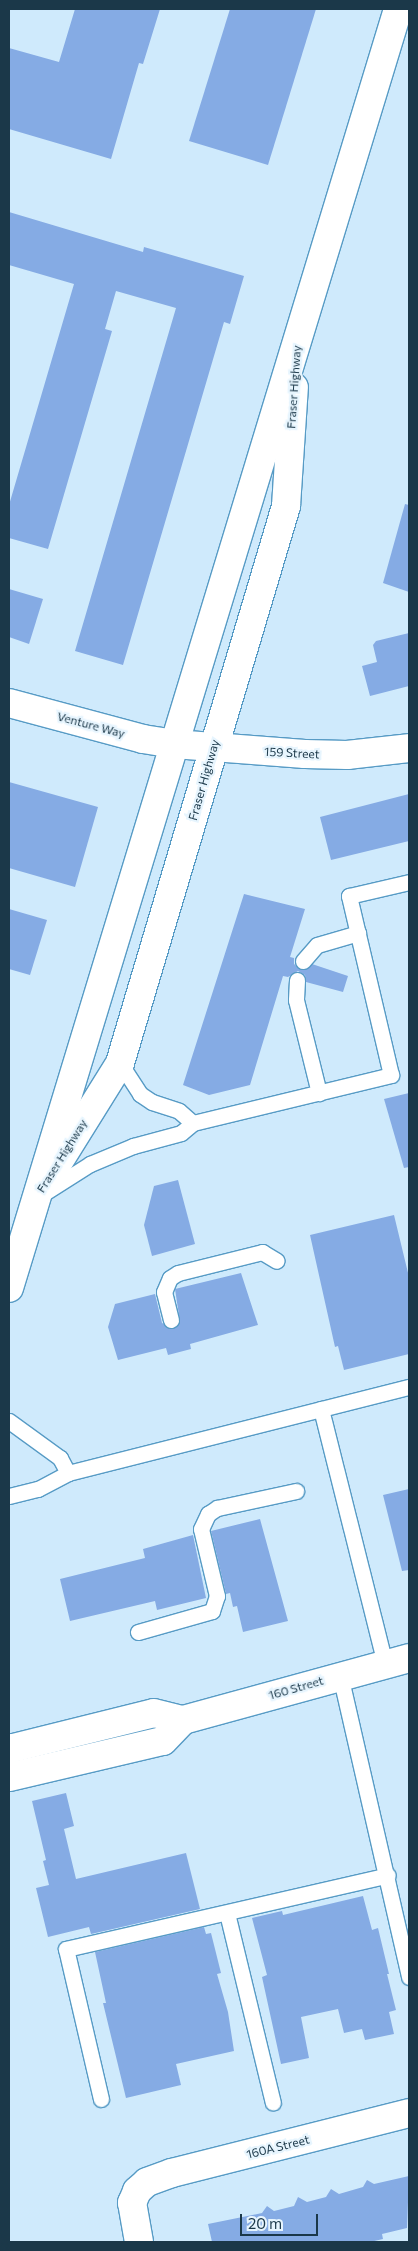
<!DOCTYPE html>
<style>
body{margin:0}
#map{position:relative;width:418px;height:2251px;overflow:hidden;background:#cfeafc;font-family:Commissioner,sans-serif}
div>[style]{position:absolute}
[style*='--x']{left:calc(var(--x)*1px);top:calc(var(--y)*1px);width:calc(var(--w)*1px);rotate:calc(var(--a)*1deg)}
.building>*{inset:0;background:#85abe4}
.roads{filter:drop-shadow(1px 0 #579bc5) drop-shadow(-1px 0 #579bc5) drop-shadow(0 1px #579bc5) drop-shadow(0 -1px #579bc5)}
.service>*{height:15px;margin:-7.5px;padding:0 7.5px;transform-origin:7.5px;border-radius:7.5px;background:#fff}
.minor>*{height:28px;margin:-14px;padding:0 14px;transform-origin:14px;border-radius:14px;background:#fff}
.tertiary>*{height:28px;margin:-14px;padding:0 14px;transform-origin:14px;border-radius:14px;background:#fff}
.secondary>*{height:28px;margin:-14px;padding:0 14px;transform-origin:14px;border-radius:14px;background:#fff}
.primary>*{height:28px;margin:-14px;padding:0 14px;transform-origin:14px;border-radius:14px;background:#fff}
span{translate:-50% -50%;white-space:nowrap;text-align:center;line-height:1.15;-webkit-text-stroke:4.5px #e7f5fe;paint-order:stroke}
.street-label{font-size:12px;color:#1b3849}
.frame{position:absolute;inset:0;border:10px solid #1b3849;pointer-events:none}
.scale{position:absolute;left:240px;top:2214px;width:78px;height:22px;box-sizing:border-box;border:2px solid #1b3849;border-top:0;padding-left:6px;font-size:15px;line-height:18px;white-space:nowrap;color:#1b3849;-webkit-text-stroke:4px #e7f5fe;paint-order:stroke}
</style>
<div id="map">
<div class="building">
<i style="clip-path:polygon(75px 9px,160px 9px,143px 64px,139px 63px,111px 159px,9px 129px,9px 48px,59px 62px)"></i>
<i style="clip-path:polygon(230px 9px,316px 9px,268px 165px,189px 141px)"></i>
<i style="clip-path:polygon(9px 212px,143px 252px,144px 247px,244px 276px,230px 324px,224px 322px,123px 665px,75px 651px,176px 308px,116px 291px,105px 329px,112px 331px,48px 549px,9px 538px,9px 505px,74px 284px,9px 265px)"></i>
<i style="clip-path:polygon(405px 504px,409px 505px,409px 592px,383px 583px)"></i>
<i style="clip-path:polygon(9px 589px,43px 599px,29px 644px,9px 637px)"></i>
<i style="clip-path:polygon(409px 633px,409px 686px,370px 696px,362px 666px,377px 662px,373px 645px,376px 641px)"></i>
<i style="clip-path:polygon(9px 782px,98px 807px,75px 887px,9px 868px)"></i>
<i style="clip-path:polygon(409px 794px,409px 841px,331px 860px,320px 817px)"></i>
<i style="clip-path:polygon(244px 894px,305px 909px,290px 957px,294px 958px,294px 964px,301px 970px,312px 964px,348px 976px,343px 992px,306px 982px,305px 975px,298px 971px,288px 977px,283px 976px,250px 1085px,209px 1095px,183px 1085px)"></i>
<i style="clip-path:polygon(9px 909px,47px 920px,30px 975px,9px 969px)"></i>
<i style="clip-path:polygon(409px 1093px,409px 1167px,404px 1168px,384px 1099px)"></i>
<i style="clip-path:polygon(178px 1180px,195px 1244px,152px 1256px,144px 1225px,154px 1186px)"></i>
<i style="clip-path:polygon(394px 1215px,409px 1277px,409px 1354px,344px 1370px,338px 1346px,335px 1347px,310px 1235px)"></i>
<i style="clip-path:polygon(241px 1273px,258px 1325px,190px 1344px,191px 1349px,168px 1355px,166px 1348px,118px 1360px,108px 1327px,115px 1304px,155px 1294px,162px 1323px,173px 1329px,180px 1322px,175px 1289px)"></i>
<i style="clip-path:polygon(409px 1489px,409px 1570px,402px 1571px,383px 1495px)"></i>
<i style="clip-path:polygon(260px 1519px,288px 1621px,243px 1632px,237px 1606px,233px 1607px,230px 1593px,226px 1594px,211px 1531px)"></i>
<i style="clip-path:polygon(193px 1535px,206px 1598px,157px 1610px,155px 1601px,70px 1621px,60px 1579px,145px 1558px,143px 1549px)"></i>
<i style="clip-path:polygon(66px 1793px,74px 1826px,64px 1829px,76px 1879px,186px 1853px,200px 1909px,91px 1934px,89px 1927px,48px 1937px,36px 1888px,49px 1885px,43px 1861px,46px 1860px,32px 1801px)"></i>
<i style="clip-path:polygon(363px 1896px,372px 1930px,378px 1928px,389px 1974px,387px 1974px,396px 2010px,389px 2012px,394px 2034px,365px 2040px,362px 2029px,344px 2033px,338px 2009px,301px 2017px,309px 2058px,281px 2064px,262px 1977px,267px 1975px,252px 1918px,282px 1911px,283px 1915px)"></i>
<i style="clip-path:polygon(204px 1927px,206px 1934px,211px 1933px,221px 1973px,217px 1974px,228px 2012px,234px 2051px,176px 2064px,181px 2085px,126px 2098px,103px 2003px,106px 2003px,95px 1952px)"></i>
<i style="clip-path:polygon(409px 2176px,407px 2228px,382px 2234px,383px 2239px,370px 2242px,212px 2242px,208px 2224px,262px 2213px,267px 2206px,274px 2211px,294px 2206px,298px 2197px,307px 2202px,326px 2197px,331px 2189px,339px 2194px,363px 2187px,367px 2180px,374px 2184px)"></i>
</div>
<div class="roads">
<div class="service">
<i style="--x:303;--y:961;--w:21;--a:-49"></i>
<i style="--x:317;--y:945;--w:43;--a:-16.3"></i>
<i style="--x:297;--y:980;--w:20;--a:93"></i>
<i style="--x:296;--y:1000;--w:96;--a:76.1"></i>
<i style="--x:120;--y:1063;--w:37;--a:57"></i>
<i style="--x:140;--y:1094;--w:14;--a:34"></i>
<i style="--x:152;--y:1102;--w:28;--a:18"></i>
<i style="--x:179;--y:1111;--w:18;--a:41"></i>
<i style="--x:38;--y:1197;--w:62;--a:-32.4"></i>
<i style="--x:90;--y:1164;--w:47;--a:-22.7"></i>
<i style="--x:133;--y:1146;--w:50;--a:-15.2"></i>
<i style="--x:181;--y:1133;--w:16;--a:-40"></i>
<i style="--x:193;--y:1123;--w:204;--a:-13.6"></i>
<i style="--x:391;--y:1075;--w:184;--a:-103.2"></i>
<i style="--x:349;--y:896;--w:62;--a:-13.1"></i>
<i style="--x:171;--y:1320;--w:29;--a:-104"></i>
<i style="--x:164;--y:1292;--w:15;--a:-67"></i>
<i style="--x:170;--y:1278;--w:9;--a:-32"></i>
<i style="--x:178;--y:1273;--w:87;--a:-14"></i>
<i style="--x:262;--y:1252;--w:17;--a:31"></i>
<i style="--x:321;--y:1409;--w:263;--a:75.9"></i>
<i style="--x:9;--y:1421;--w:63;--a:36"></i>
<i style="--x:60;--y:1458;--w:17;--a:62"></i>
<i style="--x:9;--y:1496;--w:30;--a:-14"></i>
<i style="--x:38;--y:1489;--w:34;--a:-28"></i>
<i style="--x:68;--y:1473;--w:352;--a:-14.2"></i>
<i style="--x:138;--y:1632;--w:77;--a:-15.8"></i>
<i style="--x:212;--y:1611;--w:16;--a:-72"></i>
<i style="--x:217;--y:1596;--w:69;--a:-103.4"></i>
<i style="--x:201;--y:1529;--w:17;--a:-65"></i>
<i style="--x:208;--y:1514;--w:11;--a:-34"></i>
<i style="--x:217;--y:1508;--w:81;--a:-12.1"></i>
<i style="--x:340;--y:1675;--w:310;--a:77.1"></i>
<i style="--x:227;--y:1913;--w:195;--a:76.4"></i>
<i style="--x:101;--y:2099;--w:154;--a:-103.1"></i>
<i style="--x:66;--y:1949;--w:330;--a:-12.9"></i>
</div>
<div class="minor">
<i style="--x:139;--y:2242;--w:40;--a:-100"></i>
<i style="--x:132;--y:2203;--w:13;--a:-67"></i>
<i style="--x:137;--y:2191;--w:13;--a:-42"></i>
<i style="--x:147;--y:2182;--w:27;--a:-20"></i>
<i style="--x:172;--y:2173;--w:244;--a:-14.2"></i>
</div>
<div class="tertiary">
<i style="--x:9;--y:703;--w:139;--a:15"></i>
<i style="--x:143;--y:739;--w:31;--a:9"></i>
<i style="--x:174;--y:744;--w:131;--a:4.4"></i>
<i style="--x:305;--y:754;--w:42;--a:1.4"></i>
<i style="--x:347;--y:755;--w:62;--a:-6.4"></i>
</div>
<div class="secondary">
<i style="--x:9;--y:1749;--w:149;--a:-13.9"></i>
<i style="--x:154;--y:1713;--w:30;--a:14"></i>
<i style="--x:183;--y:1720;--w:234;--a:-15.3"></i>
<i style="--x:9;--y:1777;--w:158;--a:-13.2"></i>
<i style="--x:163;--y:1741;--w:29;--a:-46"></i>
</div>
<div class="primary">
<i style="--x:56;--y:1166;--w:121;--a:-58.1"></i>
<i style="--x:120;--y:1063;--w:581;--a:-73.4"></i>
<i style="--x:286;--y:506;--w:119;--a:-86.2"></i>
<i style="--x:9;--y:1288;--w:1337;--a:-73.08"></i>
<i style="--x:9;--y:1748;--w:1;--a:90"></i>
</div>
</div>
<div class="street-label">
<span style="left:294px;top:387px;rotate:-86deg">Fraser Highway</span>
<span style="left:91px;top:725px;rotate:15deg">Venture Way</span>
<span style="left:292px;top:753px;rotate:3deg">159 Street</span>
<span style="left:204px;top:780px;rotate:-74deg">Fraser Highway</span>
<span style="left:62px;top:1156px;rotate:-58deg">Fraser Highway</span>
<span style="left:296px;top:1688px;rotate:-16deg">160 Street</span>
<span style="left:278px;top:2147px;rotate:-14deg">160A Street</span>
</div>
<div class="frame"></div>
<div class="scale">20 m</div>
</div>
